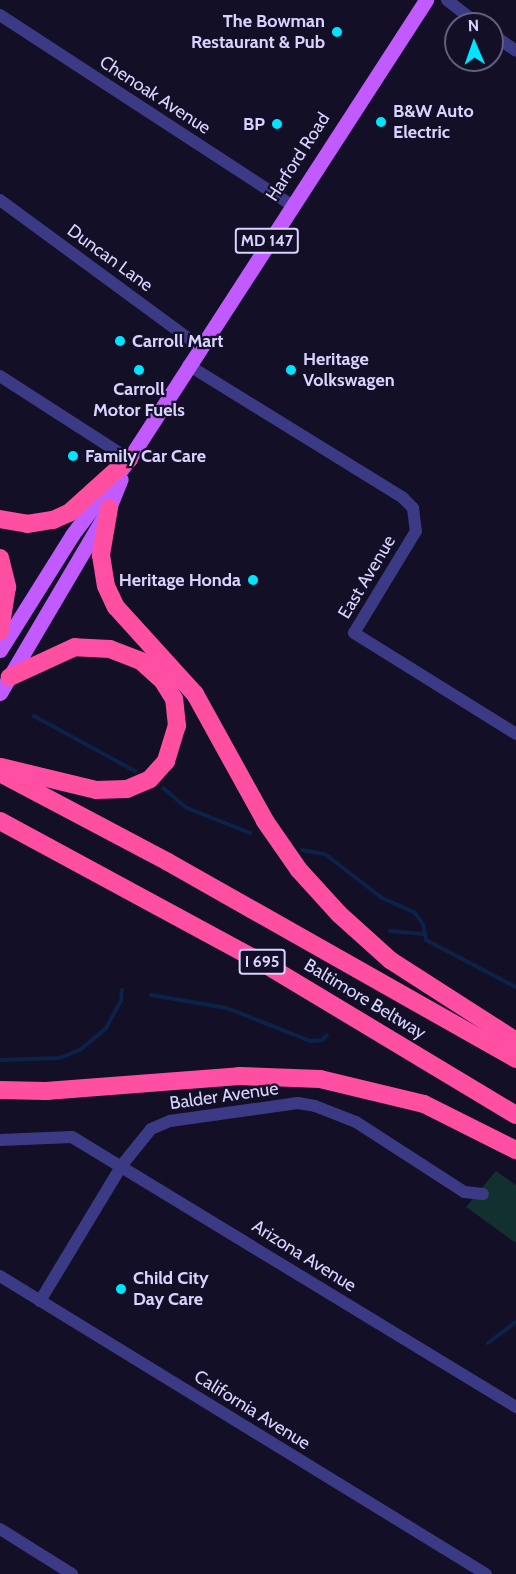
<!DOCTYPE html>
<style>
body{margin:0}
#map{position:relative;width:516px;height:1574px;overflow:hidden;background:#130f26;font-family:Cabin,sans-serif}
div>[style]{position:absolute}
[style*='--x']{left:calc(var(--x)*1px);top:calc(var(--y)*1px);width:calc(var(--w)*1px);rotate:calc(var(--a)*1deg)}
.green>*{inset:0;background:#12302f}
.stream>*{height:4px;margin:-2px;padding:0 2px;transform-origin:2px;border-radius:2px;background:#0c2248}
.minor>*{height:12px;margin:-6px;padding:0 6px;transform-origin:6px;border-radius:6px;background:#3d3a85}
.primary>*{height:15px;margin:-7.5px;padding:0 7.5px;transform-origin:7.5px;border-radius:7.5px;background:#c25bff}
.motorway>*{height:18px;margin:-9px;padding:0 9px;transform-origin:9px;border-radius:9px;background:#ff4fa3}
.dots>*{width:16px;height:16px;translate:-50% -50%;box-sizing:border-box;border:3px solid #130f26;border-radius:50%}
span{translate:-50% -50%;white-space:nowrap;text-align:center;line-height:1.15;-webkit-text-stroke:4.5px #130f26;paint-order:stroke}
.shield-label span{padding:2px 4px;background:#130f26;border:2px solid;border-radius:4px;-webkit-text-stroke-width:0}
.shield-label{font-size:16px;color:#d9d4ff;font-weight:700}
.poi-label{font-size:18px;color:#d9d4ff;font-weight:700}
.right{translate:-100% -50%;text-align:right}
.left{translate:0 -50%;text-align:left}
.street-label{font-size:18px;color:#d9d4ff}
.north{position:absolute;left:444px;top:12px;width:60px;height:60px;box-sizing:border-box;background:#130f26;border:2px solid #625e7d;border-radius:50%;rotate:358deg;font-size:16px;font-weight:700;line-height:24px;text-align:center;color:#d9d4ff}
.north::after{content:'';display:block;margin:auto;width:21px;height:27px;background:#00e5ff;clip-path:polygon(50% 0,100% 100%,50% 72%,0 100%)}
</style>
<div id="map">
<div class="green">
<i style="clip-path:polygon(496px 1171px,516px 1185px,516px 1243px,466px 1207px)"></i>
</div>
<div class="stream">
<i style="--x:34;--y:716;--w:115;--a:28.6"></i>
<i style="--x:163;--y:788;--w:31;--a:40"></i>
<i style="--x:187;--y:808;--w:68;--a:21.6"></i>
<i style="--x:302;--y:850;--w:23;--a:10"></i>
<i style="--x:325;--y:854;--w:72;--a:37.7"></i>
<i style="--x:382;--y:898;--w:36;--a:24"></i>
<i style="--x:415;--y:913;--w:14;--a:54"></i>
<i style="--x:423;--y:924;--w:16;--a:79"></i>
<i style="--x:426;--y:940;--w:102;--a:27.6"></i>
<i style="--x:390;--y:931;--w:33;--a:5"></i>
<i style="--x:151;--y:995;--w:77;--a:9.7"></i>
<i style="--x:227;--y:1008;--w:89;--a:21.7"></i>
<i style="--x:310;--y:1041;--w:12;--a:-5"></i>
<i style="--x:322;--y:1040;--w:7;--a:-45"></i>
<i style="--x:0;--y:1060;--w:60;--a:-1.9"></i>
<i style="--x:60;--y:1058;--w:22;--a:-22"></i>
<i style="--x:80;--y:1050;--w:34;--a:-40"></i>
<i style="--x:106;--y:1028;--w:31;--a:-61"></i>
<i style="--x:121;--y:1001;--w:11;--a:-85"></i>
<i style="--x:488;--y:1343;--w:35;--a:-37"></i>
</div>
<div class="minor">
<i style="--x:447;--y:0;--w:39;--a:38"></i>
<i style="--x:0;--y:15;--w:348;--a:33.1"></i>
<i style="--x:492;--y:34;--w:29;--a:35"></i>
<i style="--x:0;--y:200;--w:247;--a:36.3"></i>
<i style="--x:188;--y:365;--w:253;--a:31.7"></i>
<i style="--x:403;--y:498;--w:14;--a:45"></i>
<i style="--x:413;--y:508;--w:23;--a:83"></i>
<i style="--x:416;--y:531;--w:119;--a:121.3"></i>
<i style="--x:354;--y:633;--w:191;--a:31.9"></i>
<i style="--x:0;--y:376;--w:153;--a:32.8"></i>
<i style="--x:0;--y:1140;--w:72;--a:-2.4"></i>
<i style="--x:72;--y:1137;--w:520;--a:31.3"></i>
<i style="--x:0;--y:1276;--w:570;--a:31.52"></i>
<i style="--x:40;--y:1301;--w:159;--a:-58.9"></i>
<i style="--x:122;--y:1165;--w:46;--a:-51.1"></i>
<i style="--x:151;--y:1129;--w:21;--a:-23"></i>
<i style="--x:170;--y:1121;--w:129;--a:-8"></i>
<i style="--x:298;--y:1103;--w:17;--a:10"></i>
<i style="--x:315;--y:1106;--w:44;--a:21.3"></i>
<i style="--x:356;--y:1122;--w:129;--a:32.9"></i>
<i style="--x:464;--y:1192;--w:19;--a:6"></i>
<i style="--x:0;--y:1529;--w:85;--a:32"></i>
</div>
<div class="primary">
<i style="--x:0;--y:650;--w:136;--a:-57.9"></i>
<i style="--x:72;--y:535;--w:95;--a:-53.1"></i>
<i style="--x:129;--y:459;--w:547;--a:-57.09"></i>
<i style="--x:0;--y:693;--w:215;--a:-59.5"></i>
<i style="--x:109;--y:508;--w:31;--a:-68"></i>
</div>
<div class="motorway">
<i style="--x:109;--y:508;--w:48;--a:99.7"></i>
<i style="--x:101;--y:555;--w:31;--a:81"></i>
<i style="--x:106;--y:586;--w:23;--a:65"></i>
<i style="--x:116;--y:607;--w:118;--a:47.8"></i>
<i style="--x:195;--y:694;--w:145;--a:61.1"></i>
<i style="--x:265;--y:821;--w:60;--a:55.2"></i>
<i style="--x:299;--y:870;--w:59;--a:47.7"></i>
<i style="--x:339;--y:914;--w:69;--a:42"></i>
<i style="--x:390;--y:960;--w:150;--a:32.7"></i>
<i style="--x:0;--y:519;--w:27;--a:10"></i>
<i style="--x:27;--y:524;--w:26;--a:-9"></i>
<i style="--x:53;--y:520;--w:17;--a:-24"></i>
<i style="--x:69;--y:513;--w:81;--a:-42"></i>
<i style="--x:0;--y:558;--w:30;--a:76"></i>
<i style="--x:7;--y:587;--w:45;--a:99"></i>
<i style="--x:1;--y:767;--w:98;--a:13.6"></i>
<i style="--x:96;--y:790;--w:31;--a:-2"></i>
<i style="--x:127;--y:789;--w:25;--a:-23"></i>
<i style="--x:150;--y:779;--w:24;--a:-48"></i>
<i style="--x:166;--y:761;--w:37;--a:-73"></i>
<i style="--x:177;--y:726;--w:27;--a:-96"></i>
<i style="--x:174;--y:699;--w:22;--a:-122"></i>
<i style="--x:162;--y:680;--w:28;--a:-138"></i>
<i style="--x:141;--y:661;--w:33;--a:-159"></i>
<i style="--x:110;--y:649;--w:35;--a:-177"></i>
<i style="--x:75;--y:647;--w:72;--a:155.2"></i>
<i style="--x:0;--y:773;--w:190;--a:27.9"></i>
<i style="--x:168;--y:862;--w:400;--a:29.5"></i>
<i style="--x:0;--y:821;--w:299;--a:28.4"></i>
<i style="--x:263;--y:963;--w:295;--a:31"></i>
<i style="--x:0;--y:1090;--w:46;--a:1.2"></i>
<i style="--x:46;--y:1091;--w:194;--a:-4.4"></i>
<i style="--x:239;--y:1076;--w:81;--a:2.1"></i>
<i style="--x:320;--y:1079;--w:107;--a:13.5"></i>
<i style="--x:424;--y:1104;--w:103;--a:26.6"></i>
</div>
<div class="dots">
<i style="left:337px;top:32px;background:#00e5ff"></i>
<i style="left:381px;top:122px;background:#00e5ff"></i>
<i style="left:277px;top:124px;background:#00e5ff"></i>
<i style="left:120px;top:341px;background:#00e5ff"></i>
<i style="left:139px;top:370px;background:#00e5ff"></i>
<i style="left:291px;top:370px;background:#00e5ff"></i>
<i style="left:73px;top:456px;background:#00e5ff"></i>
<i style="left:253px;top:580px;background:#00e5ff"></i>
<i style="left:121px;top:1289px;background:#00e5ff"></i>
</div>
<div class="shield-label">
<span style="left:267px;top:241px">MD 147</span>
<span style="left:262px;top:962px">I 695</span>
</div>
<div class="poi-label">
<span class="right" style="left:325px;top:32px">The Bowman<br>Restaurant &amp; Pub</span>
<span class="left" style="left:393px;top:122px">B&amp;W Auto<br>Electric</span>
<span class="right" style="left:265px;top:124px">BP</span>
<span class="left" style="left:132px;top:341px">Carroll Mart</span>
<span class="left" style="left:303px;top:370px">Heritage<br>Volkswagen</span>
<span style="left:139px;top:400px">Carroll<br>Motor Fuels</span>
<span class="left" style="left:85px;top:456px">Family Car Care</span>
<span class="right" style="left:241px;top:580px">Heritage Honda</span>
<span class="left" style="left:133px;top:1289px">Child City<br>Day Care</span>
</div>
<div class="street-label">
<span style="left:155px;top:95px;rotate:33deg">Chenoak Avenue</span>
<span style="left:298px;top:157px;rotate:-57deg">Harford Road</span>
<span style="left:110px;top:258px;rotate:36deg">Duncan Lane</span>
<span style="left:367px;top:577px;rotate:-59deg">East Avenue</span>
<span style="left:365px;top:999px;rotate:31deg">Baltimore Beltway</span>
<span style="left:224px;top:1096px;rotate:-8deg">Balder Avenue</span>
<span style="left:304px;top:1256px;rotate:32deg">Arizona Avenue</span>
<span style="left:252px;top:1410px;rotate:32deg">California Avenue</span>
</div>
<div class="north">N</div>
</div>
